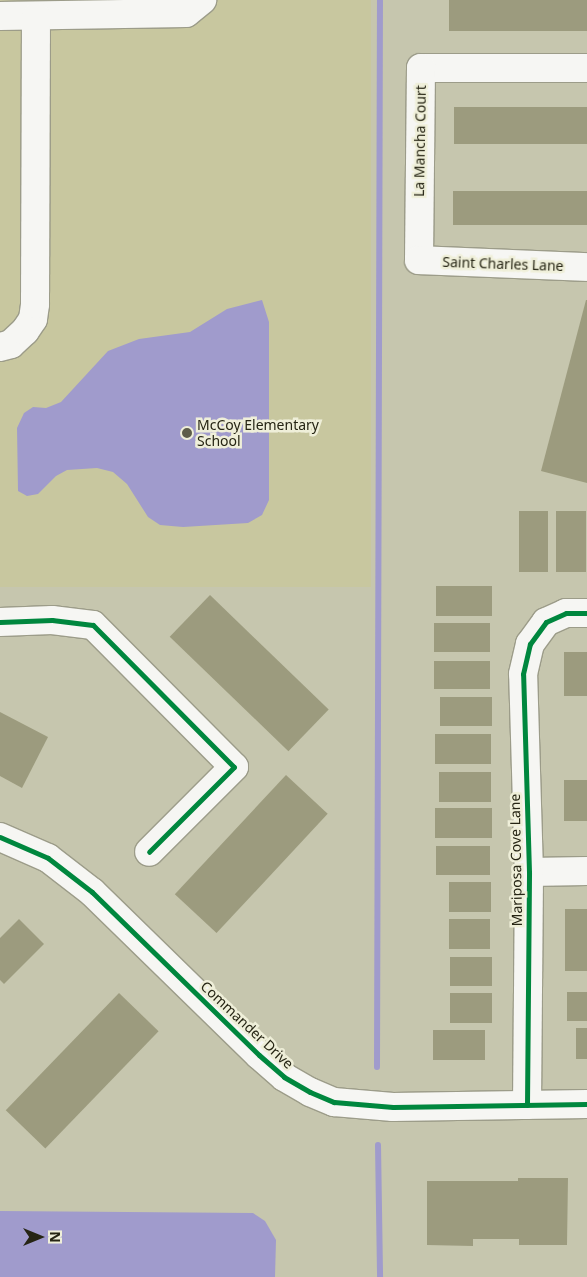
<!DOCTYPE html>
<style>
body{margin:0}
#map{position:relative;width:587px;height:1277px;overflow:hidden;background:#c6c6ae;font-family:"Noto Sans",sans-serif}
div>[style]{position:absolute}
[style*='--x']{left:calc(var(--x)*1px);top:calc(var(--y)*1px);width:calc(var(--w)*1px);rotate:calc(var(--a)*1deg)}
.built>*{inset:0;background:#c8c79f;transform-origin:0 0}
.water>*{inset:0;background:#a09bcc}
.stream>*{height:6px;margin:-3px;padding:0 3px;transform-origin:3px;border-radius:3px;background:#a09bcc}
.building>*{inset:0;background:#9c9b7e;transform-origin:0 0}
.roads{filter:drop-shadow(1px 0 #9c9c89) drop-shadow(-1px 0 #9c9c89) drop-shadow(0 1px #9c9c89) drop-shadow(0 -1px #9c9c89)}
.minor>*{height:28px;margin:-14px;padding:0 14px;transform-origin:14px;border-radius:14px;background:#f6f6f3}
.cycleway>*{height:5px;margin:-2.5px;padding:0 2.5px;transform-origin:2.5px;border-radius:2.5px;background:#00873e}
.dots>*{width:14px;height:14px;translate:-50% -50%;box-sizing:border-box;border:2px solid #efefd9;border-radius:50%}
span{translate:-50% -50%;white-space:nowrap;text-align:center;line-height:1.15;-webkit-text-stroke:5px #efefd9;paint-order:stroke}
.street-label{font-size:14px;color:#262514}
.poi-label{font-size:14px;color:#262514}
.left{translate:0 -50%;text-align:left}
.north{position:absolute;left:15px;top:1212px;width:50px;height:50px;-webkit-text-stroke:4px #efefd9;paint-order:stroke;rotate:90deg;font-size:14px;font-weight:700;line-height:20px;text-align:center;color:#262514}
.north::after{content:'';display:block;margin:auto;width:18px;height:22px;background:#262514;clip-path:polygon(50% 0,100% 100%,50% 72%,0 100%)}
</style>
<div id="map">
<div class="built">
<i style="left:0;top:0;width:371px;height:587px"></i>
</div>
<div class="water">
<i style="clip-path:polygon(262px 300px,269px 322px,269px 500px,262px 515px,248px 523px,183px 527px,160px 525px,148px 517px,127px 484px,113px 472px,97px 468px,67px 470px,56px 476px,38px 494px,27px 496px,18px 491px,17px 428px,24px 413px,33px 407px,46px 408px,61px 402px,108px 351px,139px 339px,190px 332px,227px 309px)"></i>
<i style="clip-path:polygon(0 1211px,253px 1213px,265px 1221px,276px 1240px,275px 1277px,0 1277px)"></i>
</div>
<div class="stream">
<i style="--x:377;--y:1067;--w:1067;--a:-89.84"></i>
<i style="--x:378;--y:1145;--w:132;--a:89.1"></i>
</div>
<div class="building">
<i style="left:449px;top:0;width:138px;height:31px"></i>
<i style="left:454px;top:107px;width:133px;height:37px"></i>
<i style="left:453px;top:191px;width:134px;height:34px"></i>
<i style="clip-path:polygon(586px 300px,587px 300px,587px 483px,541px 471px)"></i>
<i style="left:519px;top:511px;width:29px;height:61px"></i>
<i style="left:556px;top:511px;width:30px;height:61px"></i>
<i style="left:436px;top:586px;width:56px;height:30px"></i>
<i style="left:210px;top:595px;width:165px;height:58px;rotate:44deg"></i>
<i style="left:434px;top:623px;width:56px;height:29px"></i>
<i style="left:564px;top:652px;width:23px;height:44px"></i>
<i style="left:434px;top:661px;width:56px;height:28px"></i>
<i style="left:440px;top:697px;width:52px;height:29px"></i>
<i style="clip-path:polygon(0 712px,48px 737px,22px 788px,0 776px)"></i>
<i style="left:435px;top:734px;width:56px;height:30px"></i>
<i style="left:439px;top:772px;width:52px;height:30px"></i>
<i style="left:286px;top:775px;width:57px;height:163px;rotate:43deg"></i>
<i style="left:564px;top:780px;width:23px;height:41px"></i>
<i style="left:435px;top:808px;width:57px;height:30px"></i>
<i style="left:436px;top:846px;width:54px;height:29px"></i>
<i style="left:449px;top:882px;width:42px;height:30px"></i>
<i style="left:565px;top:909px;width:22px;height:62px"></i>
<i style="clip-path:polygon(19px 919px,44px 944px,4px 984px,0 980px,0 938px)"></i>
<i style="left:449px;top:919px;width:41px;height:30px"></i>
<i style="left:450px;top:957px;width:42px;height:29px"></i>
<i style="left:567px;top:992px;width:20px;height:29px"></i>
<i style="left:119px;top:993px;width:55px;height:163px;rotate:44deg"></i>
<i style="left:450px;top:993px;width:42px;height:30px"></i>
<i style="left:576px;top:1028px;width:11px;height:31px"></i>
<i style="left:433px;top:1030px;width:52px;height:30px"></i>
<i style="clip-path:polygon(518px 1178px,568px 1178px,567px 1245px,519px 1245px,519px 1239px,473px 1239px,473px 1246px,427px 1245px,427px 1181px,518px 1181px)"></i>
</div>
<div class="roads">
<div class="minor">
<i style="--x:0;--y:16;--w:186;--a:-0.9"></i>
<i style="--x:186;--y:13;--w:21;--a:-39"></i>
<i style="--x:587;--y:68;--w:166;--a:180"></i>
<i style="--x:421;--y:68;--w:192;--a:90.6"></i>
<i style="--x:419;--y:260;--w:168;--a:2.4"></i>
<i style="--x:0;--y:347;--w:11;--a:-15"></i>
<i style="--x:11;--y:344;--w:19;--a:-43"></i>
<i style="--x:25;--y:331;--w:14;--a:-56"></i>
<i style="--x:33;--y:319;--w:15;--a:-82"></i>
<i style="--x:35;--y:304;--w:287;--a:-89.8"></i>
<i style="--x:0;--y:622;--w:52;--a:-2.2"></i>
<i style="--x:52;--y:620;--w:41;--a:7"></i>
<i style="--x:93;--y:625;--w:200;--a:45.2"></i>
<i style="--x:234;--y:767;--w:120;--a:135"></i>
<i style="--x:0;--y:837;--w:52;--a:23.6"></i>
<i style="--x:48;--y:858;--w:56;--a:37.7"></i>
<i style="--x:92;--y:892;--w:233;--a:44.3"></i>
<i style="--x:259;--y:1055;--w:33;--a:41"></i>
<i style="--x:284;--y:1077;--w:30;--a:30"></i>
<i style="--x:310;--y:1092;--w:26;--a:23"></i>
<i style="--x:334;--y:1102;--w:59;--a:4.8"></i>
<i style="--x:393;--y:1107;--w:194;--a:-0.9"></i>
<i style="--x:529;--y:872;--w:58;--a:-1"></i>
<i style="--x:527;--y:1105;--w:233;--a:-89.5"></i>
<i style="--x:529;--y:872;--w:198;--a:-91.7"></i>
<i style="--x:523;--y:674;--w:31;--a:-77"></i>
<i style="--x:530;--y:644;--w:27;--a:-54"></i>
<i style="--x:546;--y:622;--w:22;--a:-24"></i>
<i style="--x:566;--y:613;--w:21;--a:0"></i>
</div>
</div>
<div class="cycleway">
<i style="--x:0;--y:622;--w:52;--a:-2.2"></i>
<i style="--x:52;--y:620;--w:41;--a:7"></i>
<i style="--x:93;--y:625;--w:200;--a:45.2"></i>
<i style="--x:234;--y:767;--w:120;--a:135"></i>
<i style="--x:0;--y:837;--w:52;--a:23.6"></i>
<i style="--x:48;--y:858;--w:56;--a:37.7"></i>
<i style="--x:92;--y:892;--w:233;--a:44.3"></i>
<i style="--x:259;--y:1055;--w:33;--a:41"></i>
<i style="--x:284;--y:1077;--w:30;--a:30"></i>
<i style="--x:310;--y:1092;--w:26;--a:23"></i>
<i style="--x:334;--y:1102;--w:59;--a:4.8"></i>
<i style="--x:393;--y:1107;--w:194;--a:-0.9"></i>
<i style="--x:527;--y:1105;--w:233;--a:-89.5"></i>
<i style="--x:529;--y:872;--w:198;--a:-91.7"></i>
<i style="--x:523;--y:674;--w:31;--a:-77"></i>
<i style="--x:530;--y:644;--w:27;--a:-54"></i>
<i style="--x:546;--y:622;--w:22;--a:-24"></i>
<i style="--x:566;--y:613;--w:21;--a:0"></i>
</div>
<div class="dots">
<i style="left:187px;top:433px;background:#5e5d4a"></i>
</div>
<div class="street-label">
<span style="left:420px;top:141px;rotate:-89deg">La Mancha Court</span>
<span style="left:503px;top:264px;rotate:2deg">Saint Charles Lane</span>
<span style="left:516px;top:860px;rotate:-91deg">Mariposa Cove Lane</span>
<span style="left:247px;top:1025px;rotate:43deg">Commander Drive</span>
</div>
<div class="poi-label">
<span class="left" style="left:197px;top:433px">McCoy Elementary<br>School</span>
</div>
<div class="north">N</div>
</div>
